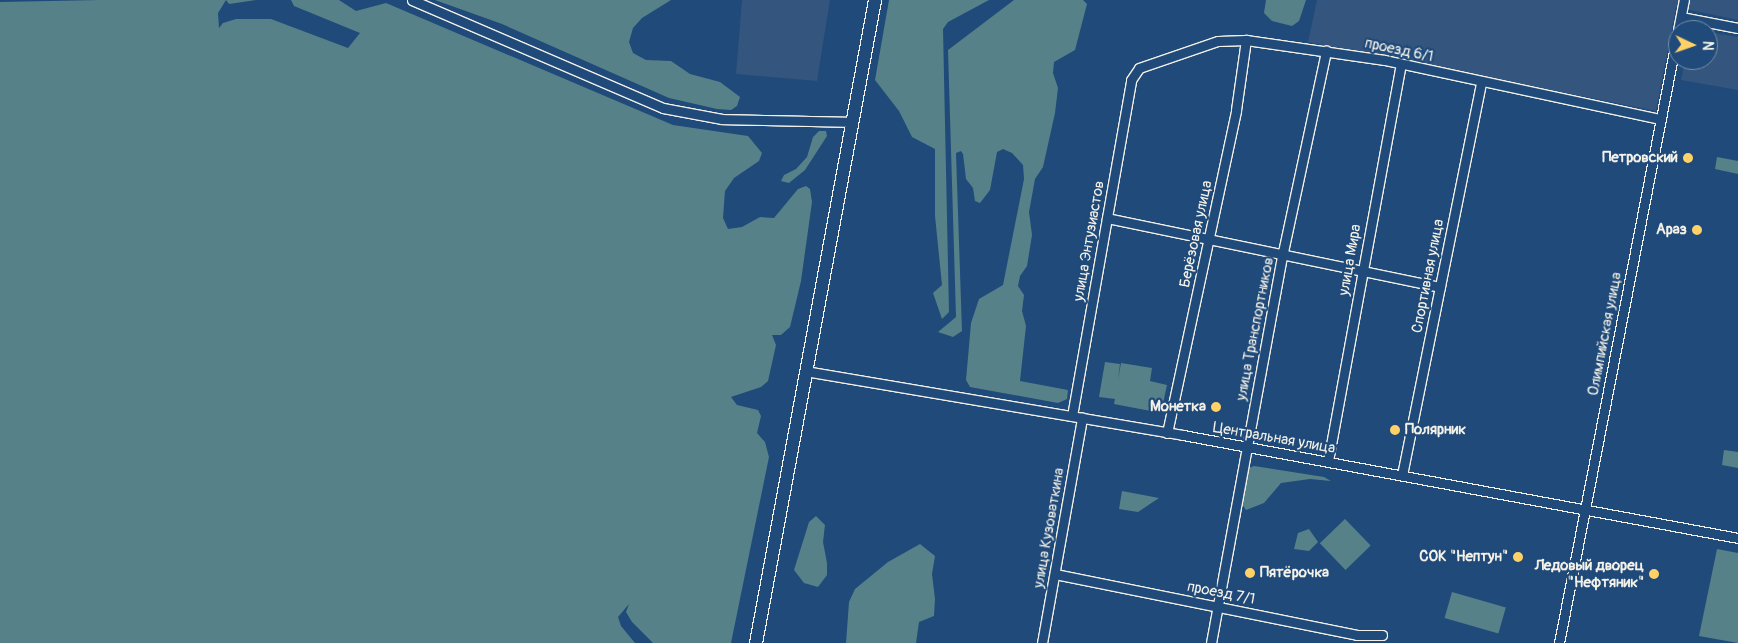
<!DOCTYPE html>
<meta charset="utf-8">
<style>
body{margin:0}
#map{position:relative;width:1738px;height:643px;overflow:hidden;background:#1f4a7a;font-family:Pangolin,sans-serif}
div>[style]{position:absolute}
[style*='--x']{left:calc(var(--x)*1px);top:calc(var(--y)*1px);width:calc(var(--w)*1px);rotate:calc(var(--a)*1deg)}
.built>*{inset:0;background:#34557d}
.green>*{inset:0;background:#578188;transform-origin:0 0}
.roads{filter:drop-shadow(1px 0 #f4f1e8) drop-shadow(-1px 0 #f4f1e8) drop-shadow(0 1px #f4f1e8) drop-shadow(0 -1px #f4f1e8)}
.minor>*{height:9px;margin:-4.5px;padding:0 4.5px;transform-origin:4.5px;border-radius:4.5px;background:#1f4a7a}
.highway>*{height:12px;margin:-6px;padding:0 6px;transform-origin:6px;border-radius:6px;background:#1f4a7a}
.dots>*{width:14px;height:14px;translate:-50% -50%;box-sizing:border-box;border:2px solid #1f4a7a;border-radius:50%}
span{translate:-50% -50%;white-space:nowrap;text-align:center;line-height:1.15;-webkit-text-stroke:4.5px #1f4a7a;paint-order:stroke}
.street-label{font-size:15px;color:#f4f1e8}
.poi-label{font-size:15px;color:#f4f1e8;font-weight:700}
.right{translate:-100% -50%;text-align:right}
.left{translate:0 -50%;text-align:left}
.north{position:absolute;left:1668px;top:20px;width:50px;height:50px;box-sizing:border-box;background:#1f4a7a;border:1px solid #748da6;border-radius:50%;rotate:93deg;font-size:14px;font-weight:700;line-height:20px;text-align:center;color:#f4f1e8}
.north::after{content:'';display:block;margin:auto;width:18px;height:22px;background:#ffd166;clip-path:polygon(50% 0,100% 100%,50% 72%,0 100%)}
</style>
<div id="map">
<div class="built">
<i style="clip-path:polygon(742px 0,830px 0,817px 81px,736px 74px)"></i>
<i style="clip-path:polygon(1317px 0,1738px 0,1738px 20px,1676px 7px,1656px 111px,1308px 42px)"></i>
<i style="clip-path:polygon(1708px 32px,1738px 37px,1738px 90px,1681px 80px,1685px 60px,1708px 60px)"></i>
</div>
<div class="green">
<i style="clip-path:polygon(100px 0,256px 0,229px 4px,226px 0,218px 13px,219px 28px,223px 23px,236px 19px,271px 19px,348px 48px,360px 33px,294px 6px,291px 0,339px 0,356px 11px,386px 3px,673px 125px,748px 136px,762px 153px,759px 161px,734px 178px,725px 191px,723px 218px,728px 229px,742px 227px,760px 217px,774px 218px,798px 189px,806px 186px,810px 189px,812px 202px,801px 281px,790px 327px,781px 335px,772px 335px,776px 345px,768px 381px,761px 387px,731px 397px,737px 405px,758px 410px,761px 416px,757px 433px,765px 442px,769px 457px,731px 643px,653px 643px,632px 622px,626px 612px,629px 604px,618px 617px,621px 626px,635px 643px,0 643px,0 2px)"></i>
<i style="clip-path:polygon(435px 0,671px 0,642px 18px,633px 28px,629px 42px,633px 53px,646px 60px,671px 61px,690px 74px,720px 82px,740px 97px,737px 106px,731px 110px,717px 109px,669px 98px,502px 24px)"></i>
<i style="clip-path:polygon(889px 0,989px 0,948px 22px,943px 29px,949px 312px,942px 319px,933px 293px,942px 285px,935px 216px,935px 149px,912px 137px,899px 111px,875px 80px)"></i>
<i style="clip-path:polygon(1014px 0,1083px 0,1087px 4px,1075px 50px,1054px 62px,1053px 73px,1058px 88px,1055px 113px,1043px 167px,1035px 179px,1029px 212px,1032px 235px,1027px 266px,1020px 276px,1018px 286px,1024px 295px,1022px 311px,1026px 326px,1020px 381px,1068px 390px,1067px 399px,1058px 403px,970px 387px,966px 380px,971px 323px,979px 299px,1003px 285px,1024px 179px,1023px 165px,1012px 153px,1003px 149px,997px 152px,990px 190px,980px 203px,975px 201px,973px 188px,966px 179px,963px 154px,961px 151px,956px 153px,962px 331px,953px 337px,938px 332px,956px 317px,948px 50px)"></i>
<i style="clip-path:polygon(1266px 0,1306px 0,1299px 21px,1292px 26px,1272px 21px,1264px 13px)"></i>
<i style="clip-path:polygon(819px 131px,826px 131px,827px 136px,805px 170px,789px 183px,781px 181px,784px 175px,796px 169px,807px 157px,813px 137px)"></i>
<i style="clip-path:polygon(1717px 157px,1738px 161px,1738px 174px,1715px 169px)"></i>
<i style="clip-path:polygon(1105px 362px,1120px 364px,1118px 380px,1121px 363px,1152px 368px,1150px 381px,1167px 385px,1161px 413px,1114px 404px,1115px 399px,1099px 397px)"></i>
<i style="clip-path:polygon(1724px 450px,1738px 452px,1738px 468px,1722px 465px)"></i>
<i style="clip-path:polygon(1254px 466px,1324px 477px,1331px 481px,1310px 479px,1281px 483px,1264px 503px,1246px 510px,1242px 504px,1249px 468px)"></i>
<i style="clip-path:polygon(1122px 491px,1159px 498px,1138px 512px,1119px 509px)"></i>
<i style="clip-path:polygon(816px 516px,825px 525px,823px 542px,827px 563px,827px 575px,818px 587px,804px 583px,794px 570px,809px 522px)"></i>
<i style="left:1345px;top:519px;width:37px;height:35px;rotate:46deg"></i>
<i style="clip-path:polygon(1309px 529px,1318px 542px,1309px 551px,1294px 549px,1298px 533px)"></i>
<i style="clip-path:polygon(920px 544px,935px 556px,932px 574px,935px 599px,934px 616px,919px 622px,916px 643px,846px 643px,849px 602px,855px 589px,888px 562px)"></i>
<i style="clip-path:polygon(1717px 549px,1738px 553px,1738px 643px,1699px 636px)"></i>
<i style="left:1452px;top:592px;width:56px;height:27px;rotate:16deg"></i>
</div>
<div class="roads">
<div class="minor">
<i style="--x:412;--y:0;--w:273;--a:23.3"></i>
<i style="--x:663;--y:108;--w:60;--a:10.6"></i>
<i style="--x:722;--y:119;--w:130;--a:1.3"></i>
<i style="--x:1681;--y:17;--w:58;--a:10.9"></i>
<i style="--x:1678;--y:30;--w:31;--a:-79"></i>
<i style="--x:1107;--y:218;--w:340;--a:11.7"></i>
<i style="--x:805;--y:371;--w:383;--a:9.6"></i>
<i style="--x:1183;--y:435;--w:564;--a:10.51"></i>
<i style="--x:1072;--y:416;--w:341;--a:-80"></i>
<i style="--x:1131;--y:80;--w:14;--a:-56"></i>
<i style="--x:1139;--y:68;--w:83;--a:-18.9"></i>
<i style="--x:1218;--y:41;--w:28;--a:-2"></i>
<i style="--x:1246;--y:40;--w:140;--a:8.2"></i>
<i style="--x:1385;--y:60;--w:282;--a:12.1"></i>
<i style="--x:1167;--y:433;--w:330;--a:-77.9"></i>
<i style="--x:1236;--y:110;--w:71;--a:-81.9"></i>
<i style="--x:1328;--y:461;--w:404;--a:-79.6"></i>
<i style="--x:1402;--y:475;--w:401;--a:-78.6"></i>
<i style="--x:1055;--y:574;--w:308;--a:11.4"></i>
<i style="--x:1357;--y:635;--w:25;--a:0"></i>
<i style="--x:1042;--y:643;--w:229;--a:-79.9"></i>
<i style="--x:1211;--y:643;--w:398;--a:-79.6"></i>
<i style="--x:1283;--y:252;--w:206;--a:-77.9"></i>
<i style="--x:1559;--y:643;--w:623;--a:-79"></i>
</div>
<div class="highway">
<i style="--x:756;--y:643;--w:654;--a:-79.51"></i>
</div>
</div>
<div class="dots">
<i style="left:1688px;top:158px;background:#ffd166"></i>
<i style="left:1697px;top:230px;background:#ffd166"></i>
<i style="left:1216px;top:407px;background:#ffd166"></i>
<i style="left:1395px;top:430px;background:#ffd166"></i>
<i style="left:1518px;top:557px;background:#ffd166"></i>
<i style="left:1250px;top:573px;background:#ffd166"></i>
<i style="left:1654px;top:574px;background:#ffd166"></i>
</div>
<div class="street-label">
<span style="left:1399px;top:50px;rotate:12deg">проезд 6/1</span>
<span style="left:1196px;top:234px;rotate:-78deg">Берёзовая улица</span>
<span style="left:1089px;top:241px;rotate:-80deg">улица Энтузиастов</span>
<span style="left:1350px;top:260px;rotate:-80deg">улица Мира</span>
<span style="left:1428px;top:276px;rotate:-79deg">Спортивная улица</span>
<span style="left:1255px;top:329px;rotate:-79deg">улица Транспортников</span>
<span style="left:1605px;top:334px;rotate:-79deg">Олимпийская улица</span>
<span style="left:1274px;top:438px;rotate:10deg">Центральная улица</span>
<span style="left:1049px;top:528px;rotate:-80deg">улица Кузоваткина</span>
<span style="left:1221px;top:593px;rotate:11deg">проезд 7/1</span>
</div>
<div class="poi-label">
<span class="right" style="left:1678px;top:158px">Петровский</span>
<span class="right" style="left:1687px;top:230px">Араз</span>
<span class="right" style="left:1206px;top:407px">Монетка</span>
<span class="left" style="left:1405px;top:430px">Полярник</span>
<span class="right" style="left:1508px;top:557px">СОК "Нептун"</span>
<span class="right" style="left:1644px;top:574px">Ледовый дворец<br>"Нефтяник"</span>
<span class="left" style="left:1260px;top:573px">Пятёрочка</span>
</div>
<div class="north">N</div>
</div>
